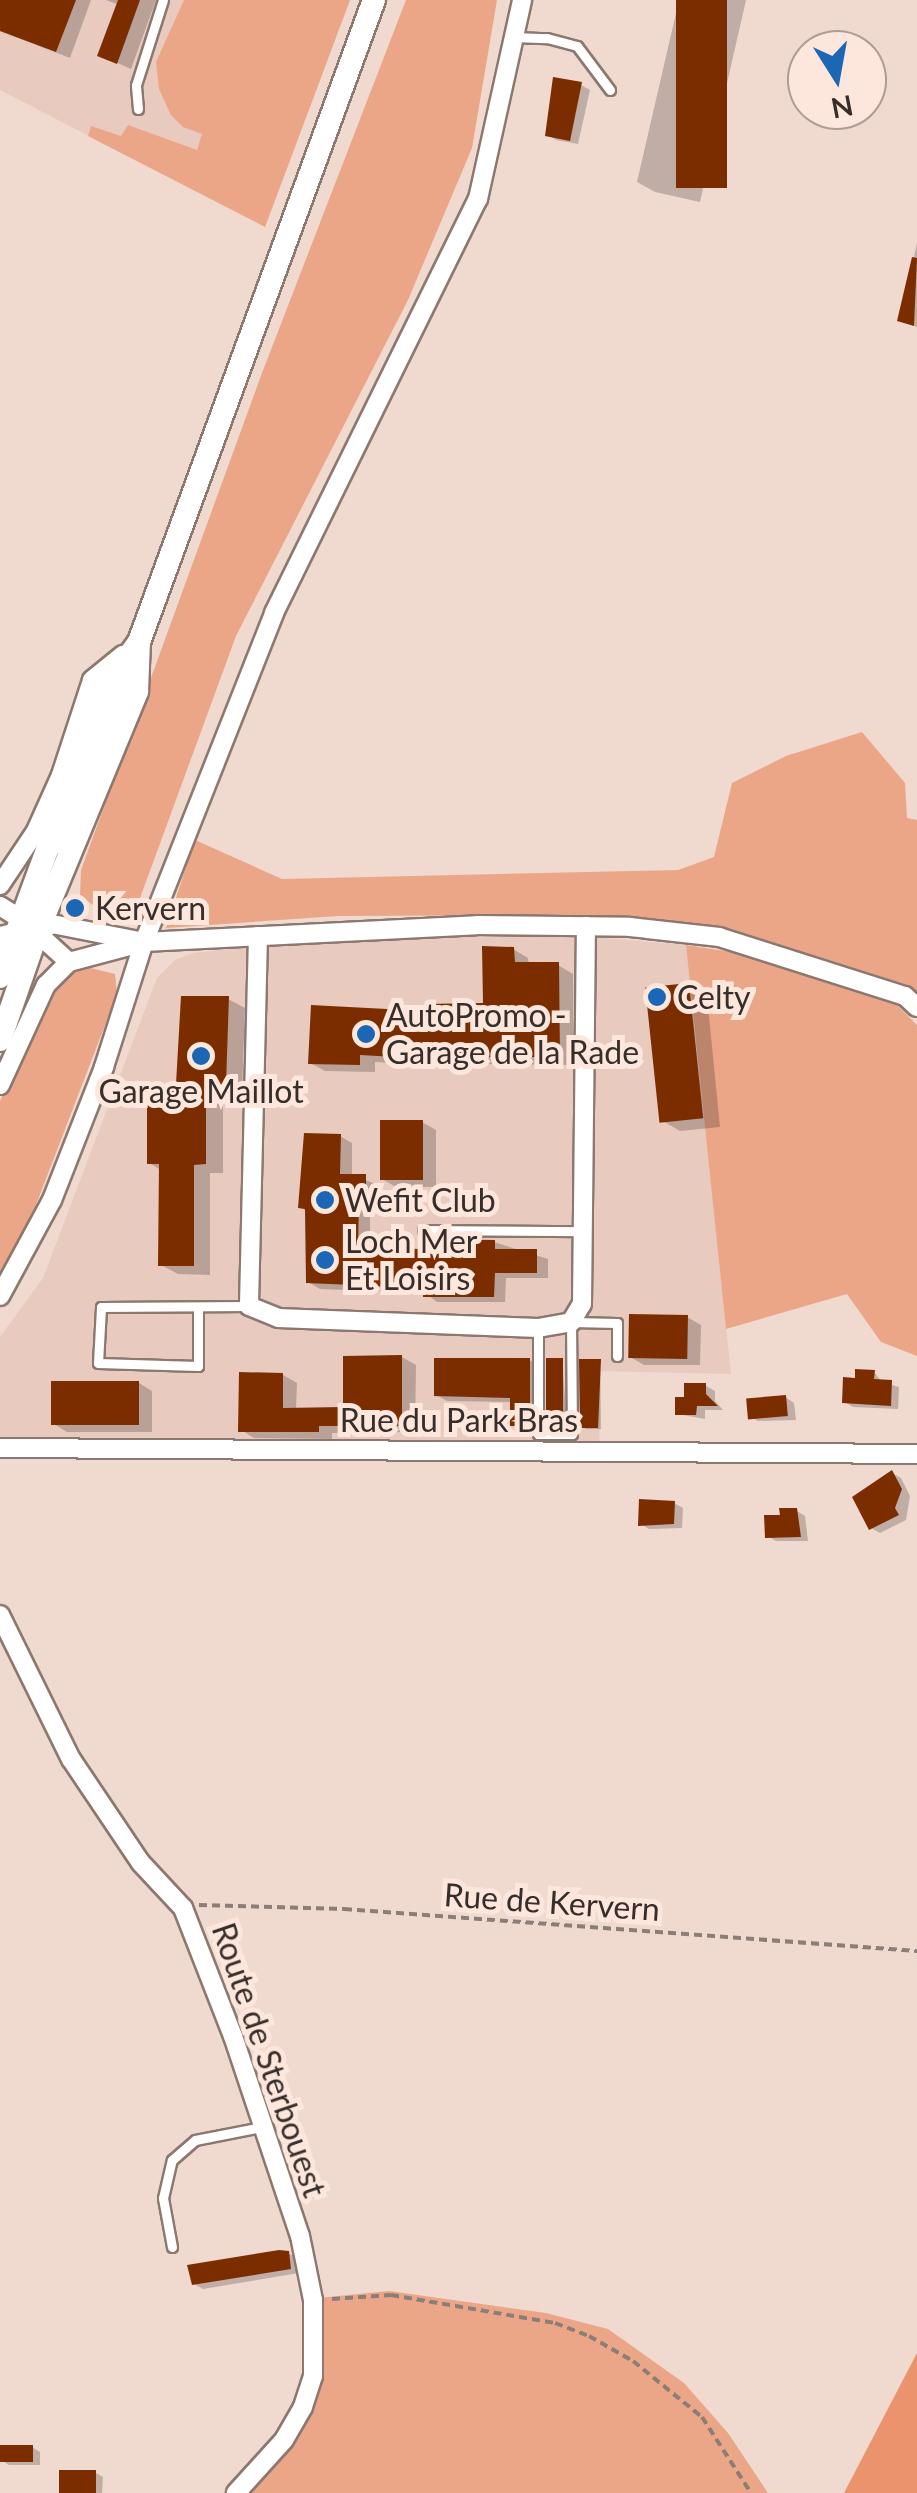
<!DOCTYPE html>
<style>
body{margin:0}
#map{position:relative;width:917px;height:2493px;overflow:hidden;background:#f0d9cf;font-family:Lato,sans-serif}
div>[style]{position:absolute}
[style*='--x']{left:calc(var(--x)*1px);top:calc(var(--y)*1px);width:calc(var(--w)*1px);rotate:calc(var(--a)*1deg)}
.built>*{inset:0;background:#e9cabe}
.green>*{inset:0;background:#eba688}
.water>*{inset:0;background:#eb936d}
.shadow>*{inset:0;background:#0003}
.building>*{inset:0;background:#7b2d00;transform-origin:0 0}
.path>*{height:4px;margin-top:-2px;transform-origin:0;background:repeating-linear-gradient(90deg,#8c7d77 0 8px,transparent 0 13px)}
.roads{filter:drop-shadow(2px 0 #8c786f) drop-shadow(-2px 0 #8c786f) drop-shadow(0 2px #8c786f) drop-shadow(0 -2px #8c786f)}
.lane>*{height:9px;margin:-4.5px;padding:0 4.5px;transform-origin:4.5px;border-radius:4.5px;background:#fff}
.street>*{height:18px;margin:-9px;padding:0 9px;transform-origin:9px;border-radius:9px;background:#fff}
.secondary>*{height:22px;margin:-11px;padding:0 11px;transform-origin:11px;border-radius:11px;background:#fff}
.dots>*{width:28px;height:28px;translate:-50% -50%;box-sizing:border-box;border:5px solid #fde6dc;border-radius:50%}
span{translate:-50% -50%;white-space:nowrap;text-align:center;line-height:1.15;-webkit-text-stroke:10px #fde6dc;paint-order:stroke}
.poi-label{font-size:32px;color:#372e2b}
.left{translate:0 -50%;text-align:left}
.street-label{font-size:32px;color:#372e2b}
.north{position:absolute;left:787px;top:30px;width:100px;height:100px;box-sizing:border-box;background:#fde6dc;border:2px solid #ae9c95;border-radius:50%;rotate:169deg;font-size:28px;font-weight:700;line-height:40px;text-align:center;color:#372e2b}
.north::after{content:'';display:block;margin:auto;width:35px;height:45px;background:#1b66b5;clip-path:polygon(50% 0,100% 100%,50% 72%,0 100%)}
</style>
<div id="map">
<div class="built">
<i style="clip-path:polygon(0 0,350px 0,265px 227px,0 90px)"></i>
<i style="clip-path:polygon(546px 933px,686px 945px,731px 1374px,601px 1371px,599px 1451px,0 1448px,0 1337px,43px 1278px,157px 978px,175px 960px,193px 953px,313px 940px)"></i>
</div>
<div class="green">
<i style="clip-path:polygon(184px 0,350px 0,265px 227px,88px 136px,91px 126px,121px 136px,128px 125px,197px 150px,202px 134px,183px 127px,171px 115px,159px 89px,156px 62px)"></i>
<i style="clip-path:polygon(406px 0,497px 0,472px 148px,408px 300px,236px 636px,132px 920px,107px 916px,80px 895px,81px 870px,262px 373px)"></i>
<i style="clip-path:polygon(862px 732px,905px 783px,907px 818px,917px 820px,917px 992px,908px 985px,739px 932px,583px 915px,338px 916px,166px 928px,195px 840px,282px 879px,678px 870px,714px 857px,732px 783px,786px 756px)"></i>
<i style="clip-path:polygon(686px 945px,737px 953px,897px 1005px,917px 1025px,917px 1356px,881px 1342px,847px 1294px,726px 1329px)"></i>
<i style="clip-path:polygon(86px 967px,115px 974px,117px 994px,24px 1236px,0 1273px,0 1101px,47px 999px,70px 975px)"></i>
<i style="clip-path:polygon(389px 2291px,546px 2313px,608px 2329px,684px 2383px,728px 2433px,768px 2493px,251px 2493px,307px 2421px,320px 2354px,318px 2298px)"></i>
</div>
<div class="water">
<i style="clip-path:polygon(917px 2353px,917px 2493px,844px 2493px)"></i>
</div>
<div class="shadow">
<i style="clip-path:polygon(0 0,91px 0,70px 58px,0 31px)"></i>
<i style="clip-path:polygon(106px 0,156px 0,131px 69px,100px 55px,119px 5px)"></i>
<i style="clip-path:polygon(679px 0,746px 0,700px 202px,655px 192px,637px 182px)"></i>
<i style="clip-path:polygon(581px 85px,590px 90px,578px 144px,556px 140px,547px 134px)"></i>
<i style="clip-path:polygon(917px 243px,917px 327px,900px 320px)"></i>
<i style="clip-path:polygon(513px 949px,528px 958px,529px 965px,558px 965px,573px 974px,574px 1065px,483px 1064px,483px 1068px,375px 1062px,375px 1072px,325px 1071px,310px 1063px,427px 1014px,486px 1006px)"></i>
<i style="clip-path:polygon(688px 985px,707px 996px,720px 1127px,680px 1131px,661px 1120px)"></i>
<i style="clip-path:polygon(228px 999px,245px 1008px,242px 1093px,223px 1093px,223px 1173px,210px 1173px,210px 1275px,178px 1274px,161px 1265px,161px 1170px,149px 1163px,179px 1087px)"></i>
<i style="clip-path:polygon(422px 1122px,436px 1130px,436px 1187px,396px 1187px,382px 1179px)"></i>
<i style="clip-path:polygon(340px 1136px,352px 1143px,352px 1176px,377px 1184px,377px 1207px,370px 1207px,370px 1251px,425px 1251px,494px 1242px,548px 1259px,548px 1278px,506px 1278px,505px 1302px,437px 1302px,425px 1293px,320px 1289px,308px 1282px,308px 1212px,300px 1207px)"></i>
<i style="clip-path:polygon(687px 1317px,701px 1325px,700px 1365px,644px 1365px,630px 1357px)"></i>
<i style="clip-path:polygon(402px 1357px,416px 1365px,415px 1432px,332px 1433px,332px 1439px,254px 1438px,241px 1430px,283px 1375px,297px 1383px,296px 1410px,345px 1409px)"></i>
<i style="clip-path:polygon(529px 1360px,540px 1366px,540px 1431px,524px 1431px,513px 1425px,513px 1402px,447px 1401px,436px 1395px)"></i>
<i style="clip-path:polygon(562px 1361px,567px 1426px,552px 1426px,549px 1424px)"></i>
<i style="clip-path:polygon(600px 1362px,601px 1429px,586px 1429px,583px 1426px)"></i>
<i style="clip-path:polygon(874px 1372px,882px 1382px,899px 1387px,898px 1409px,853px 1407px,845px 1402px,857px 1380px)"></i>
<i style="clip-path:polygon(139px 1383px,152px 1391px,152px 1432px,67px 1432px,54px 1424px)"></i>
<i style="clip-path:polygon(706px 1386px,715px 1391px,715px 1401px,723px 1410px,705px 1410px,705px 1419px,677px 1414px,686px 1399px)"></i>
<i style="clip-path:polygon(785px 1397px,794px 1403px,796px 1420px,758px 1421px,749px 1416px)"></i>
<i style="clip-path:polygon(892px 1473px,901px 1478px,910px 1496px,906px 1520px,880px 1533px,871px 1528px)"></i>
<i style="clip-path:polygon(674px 1503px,683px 1508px,682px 1528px,649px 1529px,641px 1524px)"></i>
<i style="clip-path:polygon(797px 1511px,805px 1516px,808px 1541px,776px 1541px,767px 1536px,767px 1517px)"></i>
<i style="clip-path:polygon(288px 2253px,297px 2258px,299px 2273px,203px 2289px,194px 2284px)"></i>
<i style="clip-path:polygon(32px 2447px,40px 2452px,40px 2465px,9px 2465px,1px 2460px)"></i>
<i style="clip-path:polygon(96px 2473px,103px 2477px,102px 2493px,62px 2493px)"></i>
</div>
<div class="building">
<i style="clip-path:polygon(0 0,76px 0,56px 52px,0 31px)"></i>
<i style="clip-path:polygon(118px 0,140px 0,117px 64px,97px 56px)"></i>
<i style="left:676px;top:0;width:51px;height:188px"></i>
<i style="clip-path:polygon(553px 77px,582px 82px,570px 141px,545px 136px)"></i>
<i style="clip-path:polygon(912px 257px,917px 258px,914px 326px,897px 321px)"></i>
<i style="clip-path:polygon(482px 946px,514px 947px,515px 962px,559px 962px,560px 1057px,468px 1057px,468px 1061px,360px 1055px,360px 1065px,308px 1064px,311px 1005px,425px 1011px,425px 1004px,483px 1003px)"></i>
<i style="left:689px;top:983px;width:136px;height:44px;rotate:84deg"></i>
<i style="clip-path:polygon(181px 996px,229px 996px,226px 1085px,206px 1084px,206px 1164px,194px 1165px,194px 1266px,158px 1266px,159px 1164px,147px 1164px,147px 1084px,176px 1084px)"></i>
<i style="left:380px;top:1120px;width:43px;height:60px"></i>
<i style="clip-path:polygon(304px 1133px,341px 1134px,340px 1174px,366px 1174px,366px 1202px,359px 1202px,358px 1248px,423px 1249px,423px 1239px,495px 1240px,495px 1249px,537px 1249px,537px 1273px,495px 1273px,494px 1297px,423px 1297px,423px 1288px,306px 1283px,305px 1209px,298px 1208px)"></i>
<i style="left:629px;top:1314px;width:59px;height:44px;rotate:1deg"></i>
<i style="clip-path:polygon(402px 1355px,402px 1426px,319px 1426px,319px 1432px,238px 1432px,239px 1372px,283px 1373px,283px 1408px,343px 1407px,343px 1356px)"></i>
<i style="clip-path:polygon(434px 1358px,530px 1358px,530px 1426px,510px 1426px,510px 1398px,434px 1396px)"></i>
<i style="left:546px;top:1358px;width:17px;height:68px"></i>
<i style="clip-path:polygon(579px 1359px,601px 1359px,598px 1428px,580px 1428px)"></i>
<i style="clip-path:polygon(855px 1369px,875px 1370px,874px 1379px,892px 1380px,891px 1406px,842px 1403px,843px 1377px,855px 1378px)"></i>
<i style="left:51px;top:1381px;width:88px;height:44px"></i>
<i style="clip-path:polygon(684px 1383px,706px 1383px,706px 1394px,718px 1406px,697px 1406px,696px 1415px,675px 1415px,675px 1397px,684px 1397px)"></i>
<i style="left:786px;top:1395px;width:21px;height:40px;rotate:85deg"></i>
<i style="clip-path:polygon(892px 1470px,902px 1489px,895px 1508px,899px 1515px,869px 1530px,852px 1497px)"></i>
<i style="clip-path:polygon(639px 1499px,675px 1501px,674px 1524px,638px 1526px)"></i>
<i style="clip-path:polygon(779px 1508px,797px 1508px,801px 1537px,765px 1538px,764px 1515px,780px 1515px)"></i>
<i style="clip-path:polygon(279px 2250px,289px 2251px,291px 2269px,192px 2285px,187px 2265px)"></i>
<i style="left:0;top:2445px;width:33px;height:17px"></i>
<i style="left:59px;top:2470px;width:37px;height:23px"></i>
</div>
<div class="path">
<i style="--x:199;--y:1905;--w:145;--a:1.6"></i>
<i style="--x:344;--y:1909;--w:575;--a:4.19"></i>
<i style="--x:332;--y:2299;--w:59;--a:-3.9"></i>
<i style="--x:391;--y:2295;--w:166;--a:9.7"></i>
<i style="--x:555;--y:2323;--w:36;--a:21"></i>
<i style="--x:589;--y:2336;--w:51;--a:29.6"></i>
<i style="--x:633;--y:2361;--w:89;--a:39.1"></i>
<i style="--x:702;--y:2417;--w:90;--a:57.2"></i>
</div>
<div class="roads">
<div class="lane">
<i style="--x:513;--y:37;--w:34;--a:2"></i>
<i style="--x:547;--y:38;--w:31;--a:15"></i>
<i style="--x:577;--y:46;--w:55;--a:53.1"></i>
<i style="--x:138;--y:109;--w:24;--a:-95"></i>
<i style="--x:136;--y:85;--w:89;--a:-72.4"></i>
<i style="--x:423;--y:1230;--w:160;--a:0.4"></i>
<i style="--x:198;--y:1309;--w:57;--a:90"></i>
<i style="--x:198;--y:1366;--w:100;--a:-178.3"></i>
<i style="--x:98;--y:1363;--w:56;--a:-86.9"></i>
<i style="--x:101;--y:1307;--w:148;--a:-0.4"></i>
<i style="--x:538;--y:1328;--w:106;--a:90"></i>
<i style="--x:538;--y:1434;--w:34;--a:0"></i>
<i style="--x:572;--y:1434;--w:112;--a:-90.5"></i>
<i style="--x:571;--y:1322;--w:46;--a:1.2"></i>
<i style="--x:617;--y:1323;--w:33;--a:90"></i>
<i style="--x:172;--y:2247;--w:50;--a:-100.4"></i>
<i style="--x:163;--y:2198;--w:39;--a:-77"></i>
<i style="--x:172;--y:2160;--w:30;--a:-41"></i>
<i style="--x:195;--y:2140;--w:67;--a:-11.1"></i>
</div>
<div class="street">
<i style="--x:60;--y:845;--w:199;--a:-68.7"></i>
<i style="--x:0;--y:885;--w:65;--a:-56.3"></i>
<i style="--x:36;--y:831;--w:61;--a:-65.9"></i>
<i style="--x:61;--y:775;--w:100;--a:-71.9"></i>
<i style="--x:92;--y:680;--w:40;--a:-39"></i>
<i style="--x:0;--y:906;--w:25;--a:32"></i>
<i style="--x:21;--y:919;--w:12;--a:59"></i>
<i style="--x:37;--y:933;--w:17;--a:-31"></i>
<i style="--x:52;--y:924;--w:89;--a:11.1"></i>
<i style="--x:0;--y:936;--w:28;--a:-13"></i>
<i style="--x:27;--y:930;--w:10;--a:17"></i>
<i style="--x:37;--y:933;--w:43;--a:42.2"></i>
<i style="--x:258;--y:936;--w:370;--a:91.4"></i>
<i style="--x:249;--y:1306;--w:31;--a:22"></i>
<i style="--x:278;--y:1318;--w:260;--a:2.2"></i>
<i style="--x:538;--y:1328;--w:34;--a:-10"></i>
<i style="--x:571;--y:1322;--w:21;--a:-59"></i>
<i style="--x:582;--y:1304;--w:378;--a:-89.4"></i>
<i style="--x:0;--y:1085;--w:110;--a:-65.3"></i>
<i style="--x:46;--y:985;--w:33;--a:-45"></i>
<i style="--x:69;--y:962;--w:78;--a:-14.9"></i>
<i style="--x:144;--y:942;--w:333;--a:-2.9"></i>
<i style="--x:477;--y:925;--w:153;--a:0.7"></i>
<i style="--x:630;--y:927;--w:90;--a:6.4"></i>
<i style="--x:719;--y:937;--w:195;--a:17.6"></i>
<i style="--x:905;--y:996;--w:16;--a:43"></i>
<i style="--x:0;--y:1296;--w:109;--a:-61.6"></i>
<i style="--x:52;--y:1200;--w:143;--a:-68.6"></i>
<i style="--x:104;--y:1067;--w:131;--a:-72.3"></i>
<i style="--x:144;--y:942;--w:354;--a:-68.4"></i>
<i style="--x:274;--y:613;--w:462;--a:-63.8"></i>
<i style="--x:478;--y:199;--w:204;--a:-77.5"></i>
<i style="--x:0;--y:1448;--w:917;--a:0.37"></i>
<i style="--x:0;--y:1615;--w:161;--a:63.8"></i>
<i style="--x:71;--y:1759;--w:125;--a:56.1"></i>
<i style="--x:141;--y:1863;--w:62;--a:47"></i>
<i style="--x:183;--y:1908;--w:137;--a:68.7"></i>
<i style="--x:233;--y:2036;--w:211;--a:71.5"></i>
<i style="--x:300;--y:2236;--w:65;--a:78.5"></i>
<i style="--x:313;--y:2300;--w:76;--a:90"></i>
<i style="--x:313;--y:2376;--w:33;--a:108"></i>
<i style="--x:303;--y:2407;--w:38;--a:120"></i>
<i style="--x:284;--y:2440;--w:72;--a:132.2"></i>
</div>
<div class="secondary">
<i style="--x:0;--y:977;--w:311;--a:-69.7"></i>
<i style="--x:108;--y:685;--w:53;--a:-54.2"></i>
<i style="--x:139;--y:642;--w:684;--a:-69.9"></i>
<i style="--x:0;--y:1040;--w:113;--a:-70.9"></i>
<i style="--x:37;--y:933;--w:262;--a:-67.5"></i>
<i style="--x:137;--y:691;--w:49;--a:-87.7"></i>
</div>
</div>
<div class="dots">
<i style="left:75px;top:908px;background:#1b66b5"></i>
<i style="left:657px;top:997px;background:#1b66b5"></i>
<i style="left:366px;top:1034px;background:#1b66b5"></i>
<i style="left:201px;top:1056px;background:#1b66b5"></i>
<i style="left:325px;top:1200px;background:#1b66b5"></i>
<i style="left:325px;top:1260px;background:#1b66b5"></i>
</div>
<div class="poi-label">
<span class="left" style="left:95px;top:908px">Kervern</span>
<span class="left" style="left:677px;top:997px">Celty</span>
<span class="left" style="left:386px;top:1034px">AutoPromo -<br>Garage de la Rade</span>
<span style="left:201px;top:1091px">Garage Maillot</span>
<span class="left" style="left:345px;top:1200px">Wefit Club</span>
<span class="left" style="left:345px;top:1260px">Loch Mer<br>Et Loisirs</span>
</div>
<div class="street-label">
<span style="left:459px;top:1420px">Rue du Park Bras</span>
<span style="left:552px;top:1902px;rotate:4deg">Rue de Kervern</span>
<span style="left:269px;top:2060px;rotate:71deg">Route de Sterbouest</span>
</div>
<div class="north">N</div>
</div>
